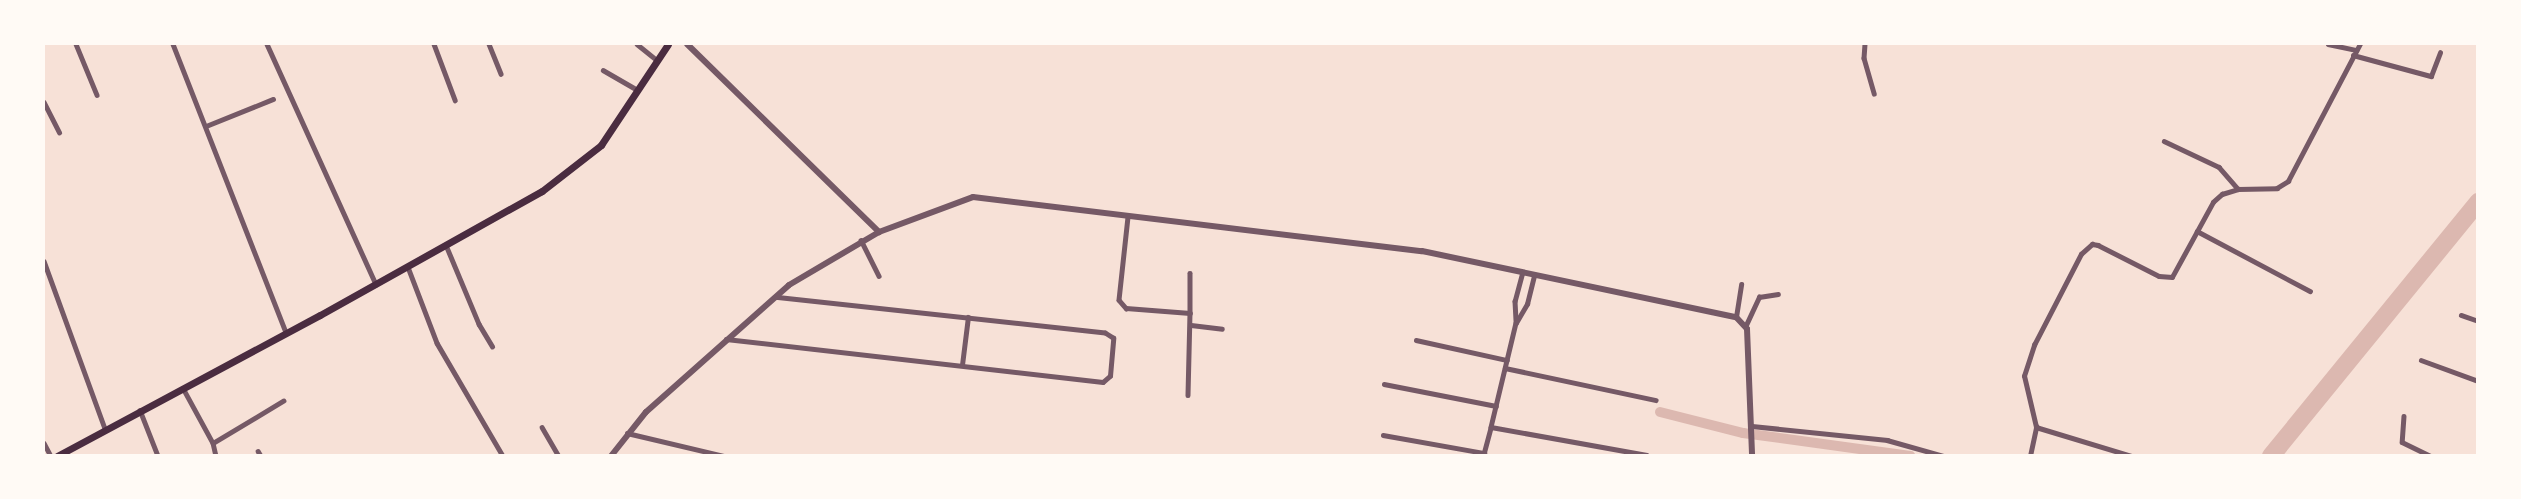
<!DOCTYPE html>
<style>
body{margin:0}
#map{position:relative;width:2521px;height:499px;overflow:hidden;background:#f7e1d7;font-family:Literata,serif}
div>[style]{position:absolute}
[style*='--x']{left:calc(var(--x)*1px);top:calc(var(--y)*1px);width:calc(var(--w)*1px);rotate:calc(var(--a)*1deg)}
.canal>*{height:10px;margin:-5px;padding:0 5px;transform-origin:5px;border-radius:5px;background:#dcb8b0}
.river>*{height:18px;margin:-9px;padding:0 9px;transform-origin:9px;border-radius:9px;background:#dcb8b0}
.minor>*{height:4.5px;margin:-2.25px;padding:0 2.25px;transform-origin:2.25px;border-radius:2.25px;background:#755966}
.tertiary>*{height:6px;margin:-3px;padding:0 3px;transform-origin:3px;border-radius:3px;background:#755966}
.secondary>*{height:7px;margin:-3.5px;padding:0 3.5px;transform-origin:3.5px;border-radius:3.5px;background:#4a2c40}
span{translate:-50% -50%;white-space:nowrap;text-align:center;line-height:1.15;-webkit-text-stroke:5px #fffaf5;paint-order:stroke}
.frame{position:absolute;inset:0;border:45px solid #fffaf5;pointer-events:none}
</style>
<div id="map">
<div class="canal">
<i style="--x:1660;--y:412;--w:86;--a:14.2"></i>
<i style="--x:1743;--y:433;--w:169;--a:7.8"></i>
</div>
<div class="river">
<i style="--x:2271;--y:456;--w:328;--a:-50.8"></i>
</div>
<div class="minor">
<i style="--x:76;--y:44;--w:55;--a:67.6"></i>
<i style="--x:173;--y:44;--w:310;--a:68.6"></i>
<i style="--x:267;--y:44;--w:264;--a:65.6"></i>
<i style="--x:434;--y:44;--w:60;--a:69.4"></i>
<i style="--x:489;--y:44;--w:32;--a:68"></i>
<i style="--x:637;--y:44;--w:26;--a:39"></i>
<i style="--x:1865;--y:44;--w:14;--a:94"></i>
<i style="--x:1864;--y:58;--w:37;--a:74"></i>
<i style="--x:2328;--y:44;--w:29;--a:12"></i>
<i style="--x:2353;--y:55;--w:81;--a:15.1"></i>
<i style="--x:2431;--y:76;--w:25;--a:-69"></i>
<i style="--x:603;--y:70;--w:39;--a:30"></i>
<i style="--x:44;--y:102;--w:34;--a:63"></i>
<i style="--x:206;--y:126;--w:72;--a:-21.9"></i>
<i style="--x:2164;--y:141;--w:61;--a:25.3"></i>
<i style="--x:2219;--y:167;--w:29;--a:49"></i>
<i style="--x:1128;--y:217;--w:83;--a:96.2"></i>
<i style="--x:1119;--y:300;--w:11;--a:49"></i>
<i style="--x:1126;--y:308;--w:64;--a:4.5"></i>
<i style="--x:1190;--y:313;--w:82;--a:91.4"></i>
<i style="--x:2197;--y:231;--w:128;--a:28"></i>
<i style="--x:861;--y:240;--w:40;--a:63.4"></i>
<i style="--x:446;--y:245;--w:86;--a:67.3"></i>
<i style="--x:479;--y:324;--w:26;--a:59"></i>
<i style="--x:44;--y:261;--w:179;--a:70"></i>
<i style="--x:408;--y:267;--w:81;--a:69.1"></i>
<i style="--x:437;--y:343;--w:131;--a:59.7"></i>
<i style="--x:1523;--y:272;--w:30;--a:105"></i>
<i style="--x:1515;--y:301;--w:22;--a:87"></i>
<i style="--x:1516;--y:323;--w:107;--a:103.5"></i>
<i style="--x:1491;--y:427;--w:158;--a:10.2"></i>
<i style="--x:1190;--y:273;--w:40;--a:90"></i>
<i style="--x:2461;--y:315;--w:18;--a:19"></i>
<i style="--x:1736;--y:317;--w:33;--a:-81"></i>
<i style="--x:1516;--y:323;--w:22;--a:-60"></i>
<i style="--x:1527;--y:304;--w:30;--a:-76"></i>
<i style="--x:1191;--y:325;--w:31;--a:7"></i>
<i style="--x:1746;--y:325;--w:31;--a:-65"></i>
<i style="--x:1759;--y:297;--w:19;--a:-9"></i>
<i style="--x:726;--y:339;--w:379;--a:6.5"></i>
<i style="--x:1103;--y:382;--w:9;--a:-41"></i>
<i style="--x:1110;--y:376;--w:38;--a:-85"></i>
<i style="--x:1113;--y:338;--w:9;--a:-148"></i>
<i style="--x:1105;--y:333;--w:331;--a:-173.8"></i>
<i style="--x:1416;--y:340;--w:93;--a:12.4"></i>
<i style="--x:2421;--y:360;--w:61;--a:20.2"></i>
<i style="--x:962;--y:365;--w:48;--a:-82.9"></i>
<i style="--x:1505;--y:368;--w:154;--a:12"></i>
<i style="--x:1384;--y:384;--w:114;--a:11.1"></i>
<i style="--x:183;--y:388;--w:63;--a:61.4"></i>
<i style="--x:213;--y:443;--w:82;--a:-31"></i>
<i style="--x:140;--y:410;--w:49;--a:68.6"></i>
<i style="--x:2404;--y:416;--w:26;--a:94"></i>
<i style="--x:2402;--y:442;--w:32;--a:26"></i>
<i style="--x:1752;--y:426;--w:136;--a:5.9"></i>
<i style="--x:1887;--y:440;--w:59;--a:15.7"></i>
<i style="--x:542;--y:427;--w:34;--a:60"></i>
<i style="--x:2036;--y:427;--w:100;--a:16.8"></i>
<i style="--x:627;--y:433;--w:100;--a:13.3"></i>
<i style="--x:1383;--y:435;--w:103;--a:10.1"></i>
<i style="--x:44;--y:443;--w:15;--a:62"></i>
<i style="--x:213;--y:443;--w:13;--a:77"></i>
<i style="--x:258;--y:451;--w:6;--a:59"></i>
<i style="--x:1483;--y:456;--w:30;--a:-75"></i>
<i style="--x:2030;--y:456;--w:30;--a:-78"></i>
<i style="--x:2036;--y:427;--w:52;--a:-103.2"></i>
<i style="--x:2024;--y:376;--w:33;--a:-72"></i>
<i style="--x:2034;--y:345;--w:102;--a:-62.7"></i>
<i style="--x:2081;--y:254;--w:15;--a:-42"></i>
<i style="--x:2092;--y:244;--w:6;--a:9"></i>
<i style="--x:2098;--y:245;--w:68;--a:26.9"></i>
<i style="--x:2159;--y:276;--w:13;--a:4"></i>
<i style="--x:2172;--y:277;--w:85;--a:-61.3"></i>
<i style="--x:2213;--y:202;--w:12;--a:-42"></i>
<i style="--x:2222;--y:194;--w:17;--a:-17"></i>
<i style="--x:2238;--y:189;--w:39;--a:-1"></i>
<i style="--x:2277;--y:188;--w:13;--a:-32"></i>
<i style="--x:2288;--y:181;--w:155;--a:-62.3"></i>
</div>
<div class="tertiary">
<i style="--x:687;--y:44;--w:269;--a:44.4"></i>
<i style="--x:611;--y:456;--w:56;--a:-51.5"></i>
<i style="--x:646;--y:412;--w:191;--a:-41.6"></i>
<i style="--x:789;--y:285;--w:104;--a:-30.5"></i>
<i style="--x:879;--y:232;--w:100;--a:-20.4"></i>
<i style="--x:973;--y:197;--w:452;--a:6.9"></i>
<i style="--x:1422;--y:251;--w:321;--a:11.9"></i>
<i style="--x:1736;--y:317;--w:16;--a:47"></i>
<i style="--x:1747;--y:329;--w:127;--a:87.7"></i>
</div>
<div class="secondary">
<i style="--x:57;--y:456;--w:298;--a:-28.2"></i>
<i style="--x:320;--y:315;--w:254;--a:-29.2"></i>
<i style="--x:542;--y:191;--w:75;--a:-37.9"></i>
<i style="--x:601;--y:145;--w:121;--a:-56.4"></i>
</div>
<div class="frame"></div>
</div>
